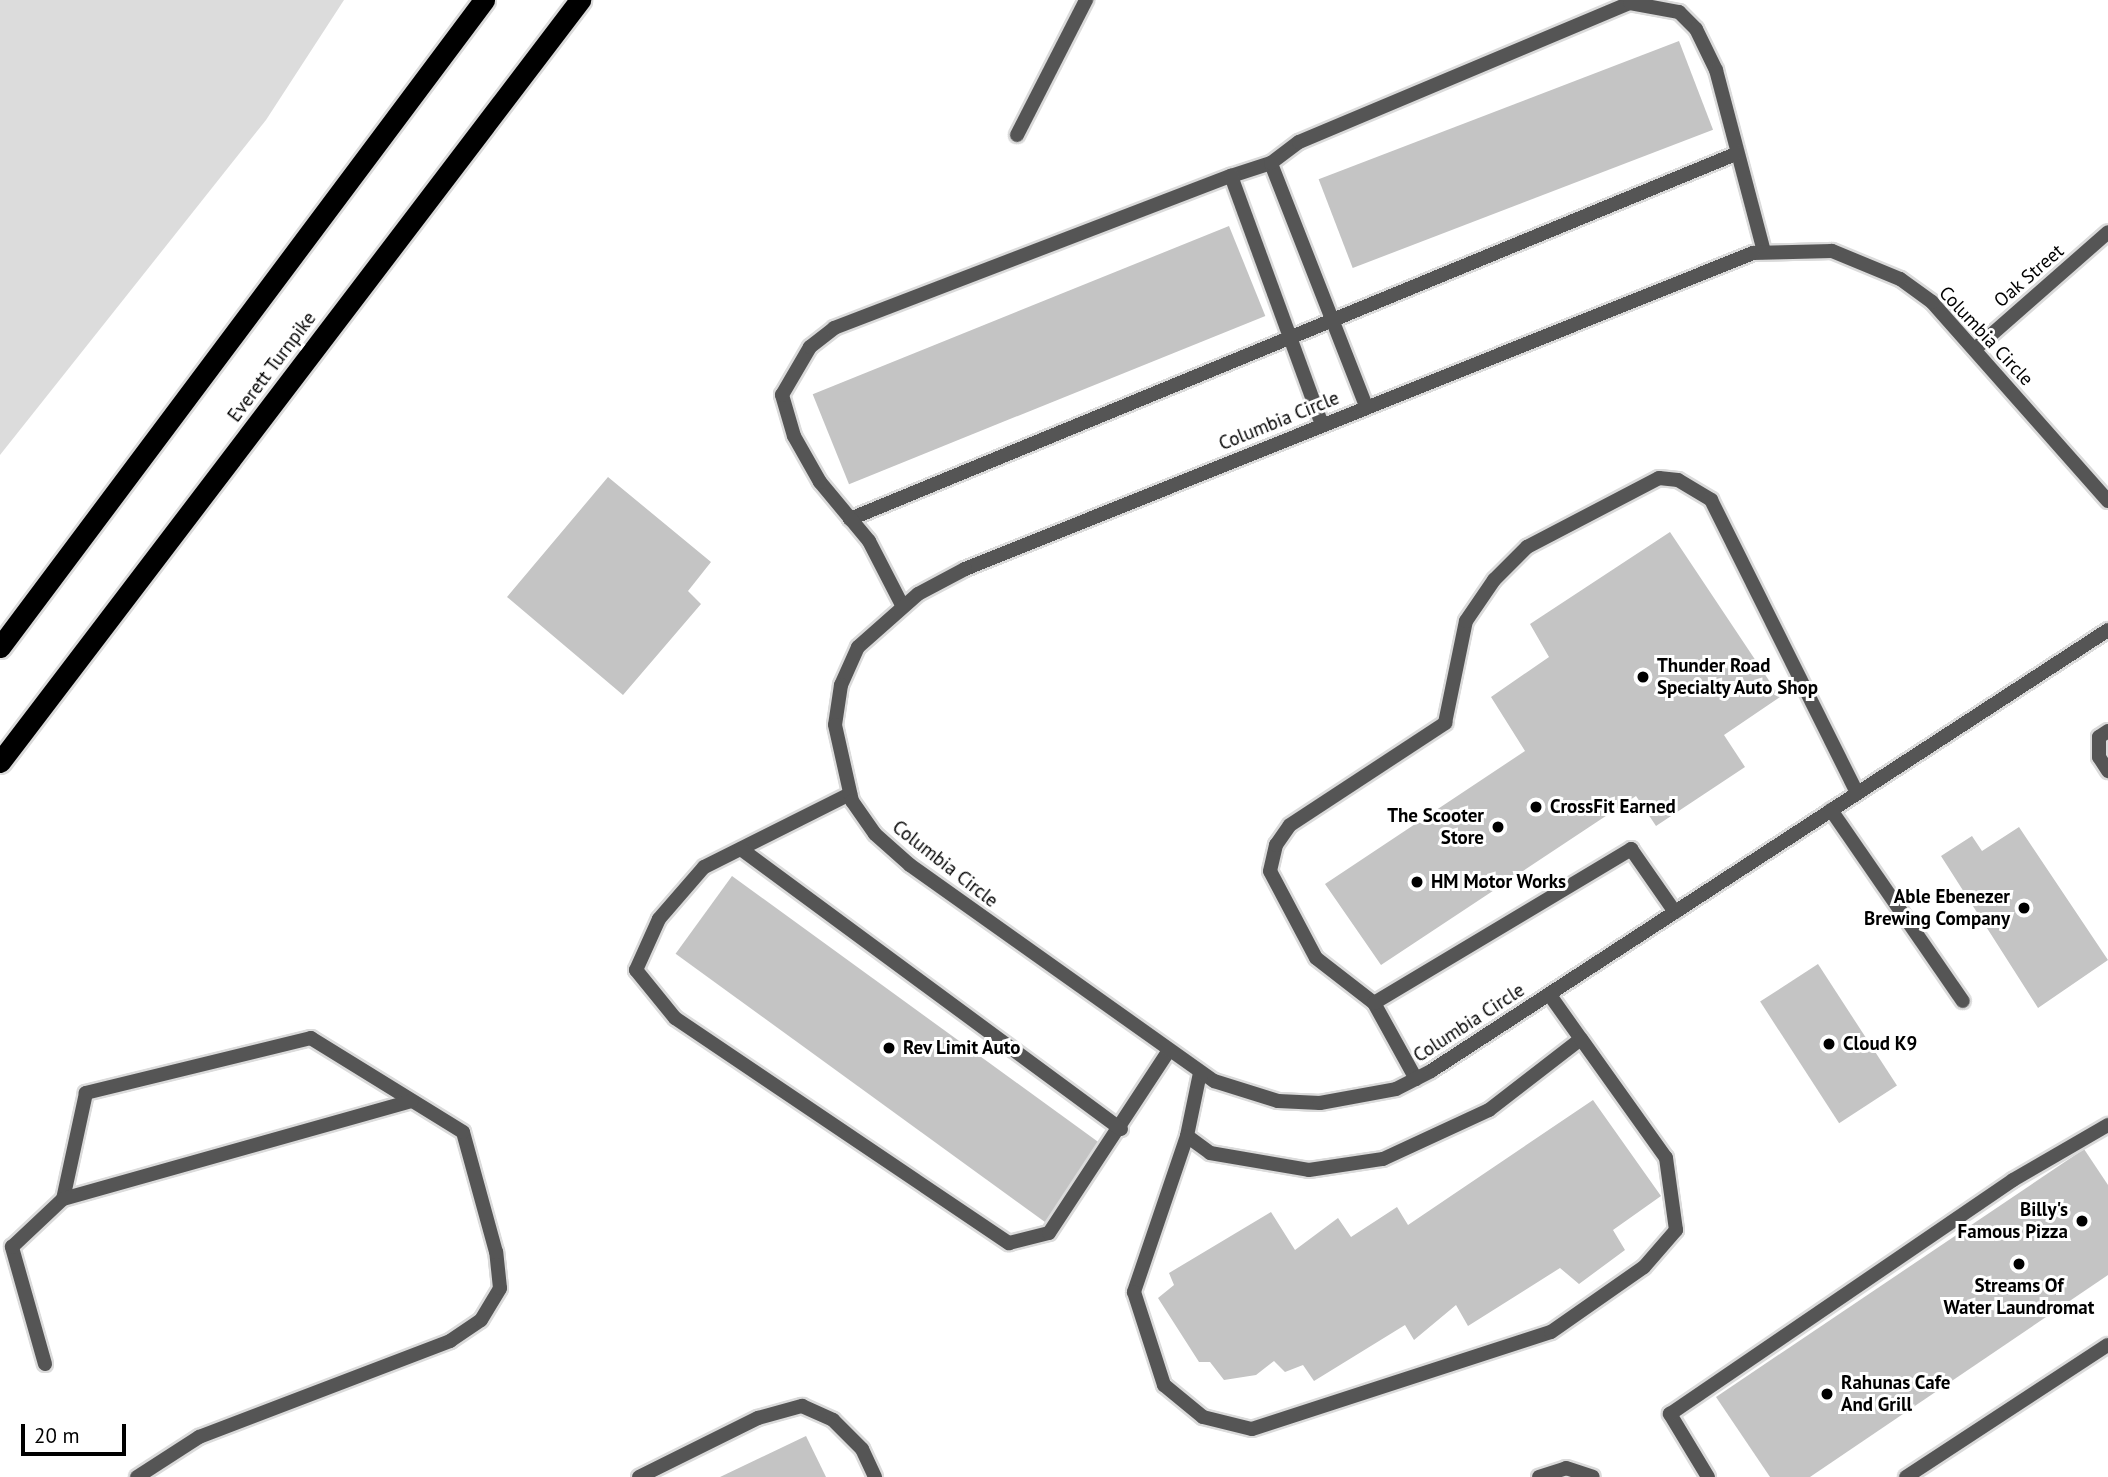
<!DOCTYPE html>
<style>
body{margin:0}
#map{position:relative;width:2108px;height:1477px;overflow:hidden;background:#fff;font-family:"PT Sans",sans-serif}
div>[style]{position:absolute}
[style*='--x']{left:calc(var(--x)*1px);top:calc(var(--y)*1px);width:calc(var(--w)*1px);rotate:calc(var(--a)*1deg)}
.green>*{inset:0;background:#dcdcdc}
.building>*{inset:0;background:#c4c4c4;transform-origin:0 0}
.roads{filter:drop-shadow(2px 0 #dbdbdb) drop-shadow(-2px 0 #dbdbdb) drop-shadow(0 2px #dbdbdb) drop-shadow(0 -2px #dbdbdb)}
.service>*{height:14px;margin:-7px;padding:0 7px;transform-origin:7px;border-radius:7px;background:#555}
.minor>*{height:14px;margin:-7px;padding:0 7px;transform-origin:7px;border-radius:7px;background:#555}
.motorway>*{height:21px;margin:-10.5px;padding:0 10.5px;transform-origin:10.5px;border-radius:10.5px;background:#000}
.dots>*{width:19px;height:19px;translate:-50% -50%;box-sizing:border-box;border:4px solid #fff;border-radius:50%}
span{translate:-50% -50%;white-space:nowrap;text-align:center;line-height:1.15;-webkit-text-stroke:6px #fff;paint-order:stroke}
.street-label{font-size:19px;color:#000}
.poi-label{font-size:19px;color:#000;font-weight:700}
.left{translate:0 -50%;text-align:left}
.right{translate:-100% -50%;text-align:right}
.scale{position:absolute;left:21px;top:1424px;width:105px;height:32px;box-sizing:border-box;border:4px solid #000;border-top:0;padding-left:9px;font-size:21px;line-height:24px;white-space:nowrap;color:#000;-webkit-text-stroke:5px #fff;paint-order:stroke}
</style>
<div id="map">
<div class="green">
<i style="clip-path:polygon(0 0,344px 0,266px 120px,0 455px)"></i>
</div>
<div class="building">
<i style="left:1679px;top:41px;width:95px;height:386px;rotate:69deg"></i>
<i style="left:1229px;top:226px;width:97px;height:449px;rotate:68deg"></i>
<i style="clip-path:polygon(608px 477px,711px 562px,688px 591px,701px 604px,623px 695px,507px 597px)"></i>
<i style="clip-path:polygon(1670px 532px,1780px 697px,1724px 735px,1745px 767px,1656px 826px,1636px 796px,1381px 965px,1325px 884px,1525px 751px,1491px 697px,1549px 657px,1530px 624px)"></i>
<i style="clip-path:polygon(2019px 827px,2108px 960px,2038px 1008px,1941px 856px,1972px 836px,1982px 851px)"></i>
<i style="left:732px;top:876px;width:457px;height:96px;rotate:36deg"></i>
<i style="left:1818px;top:964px;width:145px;height:69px;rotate:57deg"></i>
<i style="clip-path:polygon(1593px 1100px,1661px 1196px,1613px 1230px,1625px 1250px,1579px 1284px,1560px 1268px,1468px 1326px,1456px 1305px,1414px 1340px,1405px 1325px,1314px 1381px,1303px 1365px,1285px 1372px,1274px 1361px,1256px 1375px,1224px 1380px,1210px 1362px,1199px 1362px,1158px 1298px,1174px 1285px,1169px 1273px,1271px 1212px,1295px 1250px,1338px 1218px,1351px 1237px,1397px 1207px,1408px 1225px)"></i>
<i style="clip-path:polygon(2084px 1149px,2108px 1185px,2108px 1275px,1810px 1477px,1770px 1477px,1716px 1397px)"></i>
<i style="clip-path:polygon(806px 1436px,826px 1477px,720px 1477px)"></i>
</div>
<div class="roads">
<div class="service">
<i style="--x:1231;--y:176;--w:42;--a:-18"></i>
<i style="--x:1366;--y:406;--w:261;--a:-111.4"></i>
<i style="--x:1271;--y:163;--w:35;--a:-37"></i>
<i style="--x:1299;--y:142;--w:359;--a:-22.8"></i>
<i style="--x:1630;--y:3;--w:50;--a:10.4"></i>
<i style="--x:1679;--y:12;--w:24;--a:45"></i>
<i style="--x:1696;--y:29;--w:46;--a:64"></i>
<i style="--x:1716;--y:70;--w:188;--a:75.2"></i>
<i style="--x:850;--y:519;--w:960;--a:-22.4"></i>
<i style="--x:902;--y:605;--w:72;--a:-117.3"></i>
<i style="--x:869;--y:541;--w:77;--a:-129.7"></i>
<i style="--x:820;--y:482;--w:53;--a:-119.5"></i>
<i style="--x:794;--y:436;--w:43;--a:-106.3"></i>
<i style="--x:782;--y:395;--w:56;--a:-59.7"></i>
<i style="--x:810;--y:347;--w:31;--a:-38"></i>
<i style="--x:834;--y:328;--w:425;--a:-21"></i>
<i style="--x:1231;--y:176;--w:264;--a:69.9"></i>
<i style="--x:2108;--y:731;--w:11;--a:146"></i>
<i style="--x:2099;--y:737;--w:20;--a:90"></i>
<i style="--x:2099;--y:757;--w:17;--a:57"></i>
<i style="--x:850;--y:794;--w:163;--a:153.4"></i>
<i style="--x:704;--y:867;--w:69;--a:130.9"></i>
<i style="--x:659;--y:919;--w:56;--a:114.3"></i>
<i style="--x:636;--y:970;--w:62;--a:50.9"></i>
<i style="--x:675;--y:1018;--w:403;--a:34"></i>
<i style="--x:1009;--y:1243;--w:41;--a:-14"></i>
<i style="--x:1049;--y:1233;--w:217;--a:-56.7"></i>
<i style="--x:1831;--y:810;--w:232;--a:55.4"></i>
<i style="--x:741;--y:849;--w:472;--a:36.4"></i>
<i style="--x:1374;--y:1003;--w:73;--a:-142.2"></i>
<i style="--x:1316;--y:958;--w:98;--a:-117.9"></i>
<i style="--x:1270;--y:871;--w:27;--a:-77"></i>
<i style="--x:1276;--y:845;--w:24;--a:-55"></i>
<i style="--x:1290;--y:825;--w:186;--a:-33.3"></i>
<i style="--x:1445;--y:723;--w:104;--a:-78.4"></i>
<i style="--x:1466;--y:621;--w:50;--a:-55.7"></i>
<i style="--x:1494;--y:580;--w:47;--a:-45"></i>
<i style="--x:1527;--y:547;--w:149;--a:-27.6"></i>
<i style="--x:1659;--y:478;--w:19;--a:6"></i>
<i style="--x:1678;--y:480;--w:39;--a:31"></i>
<i style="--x:1711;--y:500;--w:327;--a:63.5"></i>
<i style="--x:1200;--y:1073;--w:64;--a:101.7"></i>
<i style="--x:1187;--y:1136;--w:29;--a:36"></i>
<i style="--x:1210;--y:1153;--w:100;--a:9.7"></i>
<i style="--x:1309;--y:1170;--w:75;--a:-8.5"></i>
<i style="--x:1383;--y:1159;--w:117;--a:-24.8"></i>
<i style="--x:1489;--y:1110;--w:116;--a:-37.7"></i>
<i style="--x:1581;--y:1039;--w:55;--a:-125.4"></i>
<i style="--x:1416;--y:1079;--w:87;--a:-118.9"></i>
<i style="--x:1374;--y:1003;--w:300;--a:-30.9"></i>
<i style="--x:1631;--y:849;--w:77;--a:55.1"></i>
<i style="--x:1187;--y:1136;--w:165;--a:108.8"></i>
<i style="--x:1134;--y:1292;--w:98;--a:72.1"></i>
<i style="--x:1164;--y:1385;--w:50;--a:39.4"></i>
<i style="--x:1203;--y:1417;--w:50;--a:13.8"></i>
<i style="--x:1252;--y:1429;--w:314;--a:-18"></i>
<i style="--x:1551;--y:1332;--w:113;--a:-35"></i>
<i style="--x:1644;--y:1267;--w:49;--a:-49.1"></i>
<i style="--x:1676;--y:1230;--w:73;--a:-97.9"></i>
<i style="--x:1666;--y:1158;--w:146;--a:-125.5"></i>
<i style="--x:45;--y:1364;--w:122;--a:-105.8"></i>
<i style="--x:12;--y:1247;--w:70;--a:-43.3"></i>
<i style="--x:137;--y:1477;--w:74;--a:-32.8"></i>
<i style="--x:199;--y:1437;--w:269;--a:-20.9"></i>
<i style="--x:450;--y:1341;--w:37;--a:-34"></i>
<i style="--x:481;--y:1320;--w:37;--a:-59"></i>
<i style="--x:500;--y:1288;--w:36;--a:-96"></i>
<i style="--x:496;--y:1252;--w:124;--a:-105.4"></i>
<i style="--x:463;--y:1132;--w:179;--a:-148.3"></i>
<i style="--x:311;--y:1038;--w:232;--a:166.3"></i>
<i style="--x:86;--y:1093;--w:108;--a:102.2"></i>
<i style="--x:63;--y:1199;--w:362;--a:-15.7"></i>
<i style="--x:639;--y:1477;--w:133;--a:-26.4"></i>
<i style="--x:758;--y:1418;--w:46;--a:-15.3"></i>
<i style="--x:802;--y:1406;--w:34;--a:24"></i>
<i style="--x:833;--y:1420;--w:41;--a:45"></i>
<i style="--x:862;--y:1449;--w:31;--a:65"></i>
<i style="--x:1539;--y:1477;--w:28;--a:-18"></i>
<i style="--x:1566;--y:1468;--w:28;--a:18"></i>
<i style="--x:1708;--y:1477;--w:74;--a:-121.1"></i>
<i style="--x:1670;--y:1414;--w:415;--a:-34.3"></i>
<i style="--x:2013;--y:1180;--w:110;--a:-30.1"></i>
<i style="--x:1906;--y:1477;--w:241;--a:-33.2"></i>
</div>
<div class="minor">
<i style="--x:1017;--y:135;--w:152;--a:-62.9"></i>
<i style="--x:1975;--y:349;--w:177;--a:-41.3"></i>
<i style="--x:2108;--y:501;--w:266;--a:-131.5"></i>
<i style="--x:1932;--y:302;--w:39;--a:-144"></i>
<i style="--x:1900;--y:279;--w:74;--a:-157.6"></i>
<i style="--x:1832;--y:251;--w:79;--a:178.5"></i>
<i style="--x:1753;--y:253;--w:849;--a:158.15"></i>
<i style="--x:965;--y:569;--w:53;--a:152"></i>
<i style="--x:918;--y:594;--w:80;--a:138.5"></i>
<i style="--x:858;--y:647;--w:42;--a:114.1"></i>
<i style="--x:841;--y:685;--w:40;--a:98.5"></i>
<i style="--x:835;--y:725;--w:78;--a:77.4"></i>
<i style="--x:852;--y:801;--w:40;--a:55.1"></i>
<i style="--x:875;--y:834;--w:47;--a:41.5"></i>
<i style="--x:910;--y:865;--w:373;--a:35.4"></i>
<i style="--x:1214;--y:1081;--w:67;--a:17.4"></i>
<i style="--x:1278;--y:1101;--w:42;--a:2.7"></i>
<i style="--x:1320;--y:1103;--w:77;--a:-10.4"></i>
<i style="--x:1396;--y:1089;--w:39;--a:-27"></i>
<i style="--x:1431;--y:1071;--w:808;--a:-33.08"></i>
</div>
<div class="motorway">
<i style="--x:0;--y:647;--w:808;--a:-53.2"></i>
<i style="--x:0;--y:762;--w:958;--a:-52.72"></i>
</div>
</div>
<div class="dots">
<i style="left:1643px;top:677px;background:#000"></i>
<i style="left:1536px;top:807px;background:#000"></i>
<i style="left:1498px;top:827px;background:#000"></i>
<i style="left:1417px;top:882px;background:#000"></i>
<i style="left:2024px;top:908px;background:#000"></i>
<i style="left:1829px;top:1044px;background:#000"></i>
<i style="left:889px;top:1048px;background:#000"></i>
<i style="left:2082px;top:1221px;background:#000"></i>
<i style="left:2019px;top:1264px;background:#000"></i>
<i style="left:1827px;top:1394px;background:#000"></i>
</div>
<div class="street-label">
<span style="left:2029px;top:276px;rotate:-41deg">Oak Street</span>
<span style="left:1986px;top:336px;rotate:47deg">Columbia Circle</span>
<span style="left:272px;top:367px;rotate:-53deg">Everett Turnpike</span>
<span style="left:1279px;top:421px;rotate:-22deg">Columbia Circle</span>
<span style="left:945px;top:864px;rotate:38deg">Columbia Circle</span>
<span style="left:1469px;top:1023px;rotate:-33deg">Columbia Circle</span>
</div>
<div class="poi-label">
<span class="left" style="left:1657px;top:677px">Thunder Road<br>Specialty Auto Shop</span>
<span class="left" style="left:1550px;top:807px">CrossFit Earned</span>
<span class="right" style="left:1484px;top:827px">The Scooter<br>Store</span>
<span class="left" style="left:1431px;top:882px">HM Motor Works</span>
<span class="right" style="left:2010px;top:908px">Able Ebenezer<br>Brewing Company</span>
<span class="left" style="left:1843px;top:1044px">Cloud K9</span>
<span class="left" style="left:903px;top:1048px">Rev Limit Auto</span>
<span class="right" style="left:2068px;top:1221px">Billy's<br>Famous Pizza</span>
<span style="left:2019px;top:1297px">Streams Of<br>Water Laundromat</span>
<span class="left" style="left:1841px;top:1394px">Rahunas Cafe<br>And Grill</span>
</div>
<div class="scale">20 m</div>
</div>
